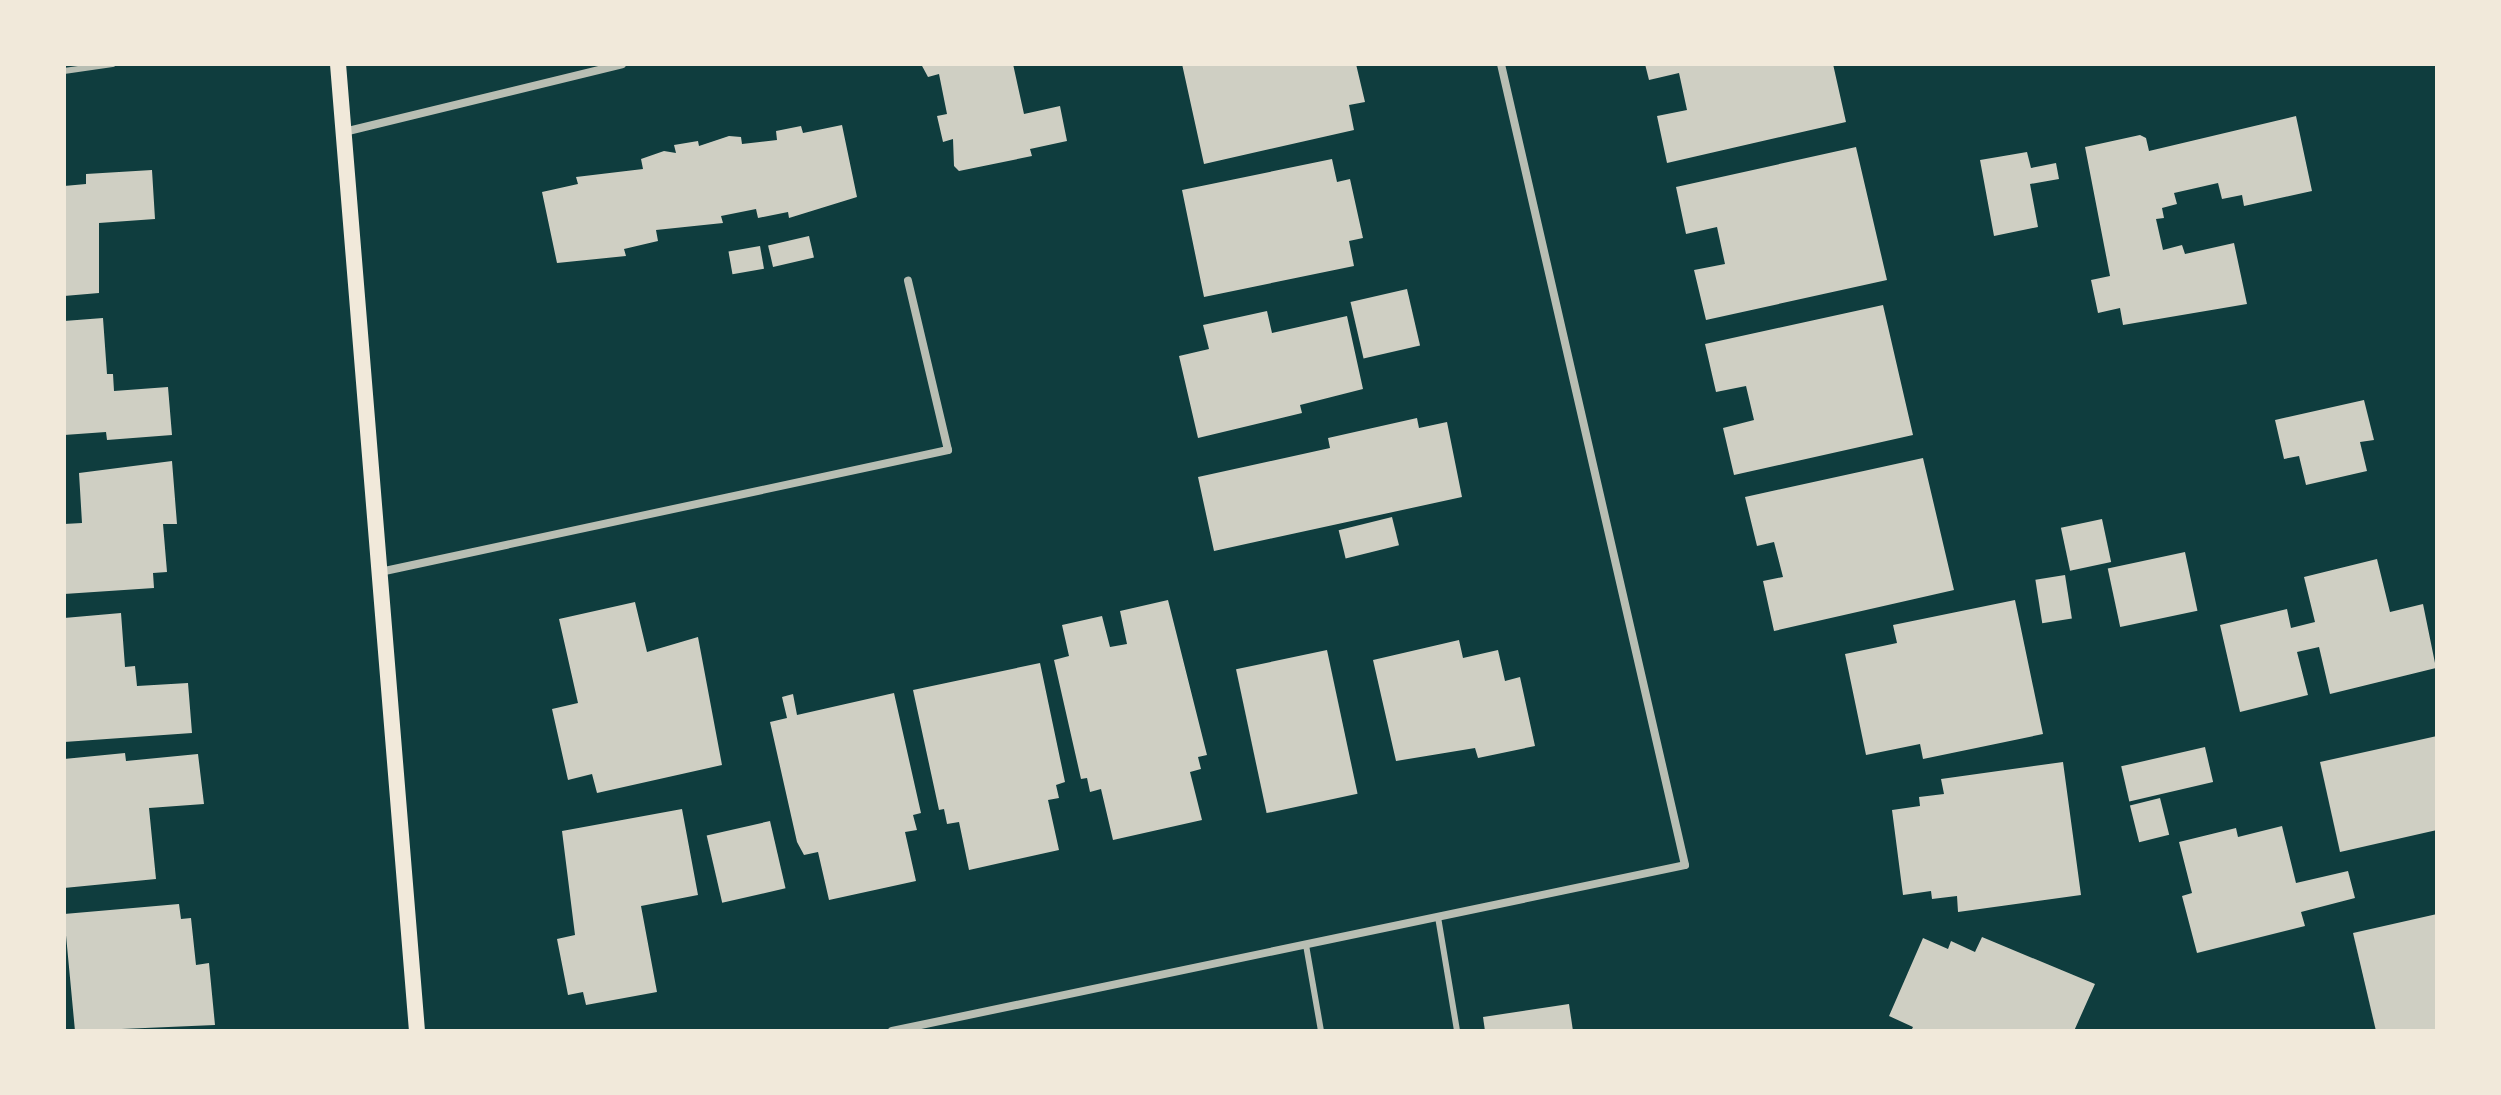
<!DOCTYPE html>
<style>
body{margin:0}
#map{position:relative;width:2501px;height:1095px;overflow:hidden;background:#0f3d3e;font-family:"Exo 2",sans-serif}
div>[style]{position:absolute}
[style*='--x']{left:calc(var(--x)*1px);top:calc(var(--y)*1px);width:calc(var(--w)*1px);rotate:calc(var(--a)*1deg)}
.building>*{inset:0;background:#cfcfc3;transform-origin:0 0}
.service>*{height:6px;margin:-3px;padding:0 3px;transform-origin:3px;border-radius:3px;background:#b8beb3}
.minor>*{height:8px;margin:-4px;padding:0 4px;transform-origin:4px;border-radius:4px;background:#b8beb3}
.secondary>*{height:16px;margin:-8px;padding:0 8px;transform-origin:8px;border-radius:8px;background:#f1e9da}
span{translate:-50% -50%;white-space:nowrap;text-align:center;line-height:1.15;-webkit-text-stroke:7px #f1e9da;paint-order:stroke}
.frame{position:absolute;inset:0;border:66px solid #f1e9da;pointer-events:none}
</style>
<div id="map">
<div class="building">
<i style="clip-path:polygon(921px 64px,1013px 64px,1024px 114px,1060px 106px,1067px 141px,1030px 149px,1032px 156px,959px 171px,954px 166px,953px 139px,943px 142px,937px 116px,947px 114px,939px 74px,928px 77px)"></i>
<i style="clip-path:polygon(1182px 64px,1356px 64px,1365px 102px,1349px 105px,1354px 130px,1204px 164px)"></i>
<i style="clip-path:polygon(1645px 64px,1833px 64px,1846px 122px,1667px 163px,1657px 116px,1687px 110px,1679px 73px,1649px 80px)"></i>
<i style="clip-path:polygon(2296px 116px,2312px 191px,2244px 206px,2242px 195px,2222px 199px,2218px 183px,2174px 193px,2177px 204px,2162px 208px,2164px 218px,2156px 219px,2163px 250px,2182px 245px,2185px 254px,2234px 243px,2247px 304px,2123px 325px,2120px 308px,2098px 313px,2091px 280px,2110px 276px,2085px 147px,2140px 135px,2146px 138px,2149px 151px)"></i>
<i style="clip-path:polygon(842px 125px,857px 197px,789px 218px,788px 212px,758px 218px,756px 209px,721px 216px,723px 223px,656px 230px,658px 241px,624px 249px,626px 256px,557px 263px,542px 192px,578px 184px,576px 177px,643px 169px,641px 159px,664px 151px,676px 153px,674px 145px,698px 141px,699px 146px,729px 136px,741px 137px,742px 144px,777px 140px,776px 131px,801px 126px,803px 133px)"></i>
<i style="clip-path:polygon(1856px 147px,1887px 280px,1706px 320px,1694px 270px,1725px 264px,1717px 227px,1686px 234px,1676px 187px)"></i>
<i style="clip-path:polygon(2027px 152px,2031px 168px,2056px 163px,2059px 179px,2030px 184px,2038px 227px,1994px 236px,1980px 160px)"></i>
<i style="clip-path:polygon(1332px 159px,1337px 182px,1350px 179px,1363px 238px,1349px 241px,1354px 266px,1204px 297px,1182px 190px)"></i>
<i style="clip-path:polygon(152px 170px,155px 219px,99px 223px,99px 293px,64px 296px,64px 186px,86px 184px,86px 174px)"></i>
<i style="left:809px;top:236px;width:22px;height:42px;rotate:77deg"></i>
<i style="left:760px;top:246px;width:23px;height:32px;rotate:80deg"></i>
<i style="left:1407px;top:289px;width:58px;height:58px;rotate:77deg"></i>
<i style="clip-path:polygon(1883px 305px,1913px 435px,1734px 475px,1723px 428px,1754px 420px,1746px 386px,1716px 392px,1705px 344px)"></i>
<i style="clip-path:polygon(1267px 311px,1272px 333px,1347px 316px,1363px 389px,1300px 405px,1302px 413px,1198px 438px,1179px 356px,1209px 349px,1203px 325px)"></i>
<i style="clip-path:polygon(103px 318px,107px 374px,113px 374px,114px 391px,168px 387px,172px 435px,107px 440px,106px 432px,64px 435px,64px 321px)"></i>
<i style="clip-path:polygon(2364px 400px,2374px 440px,2360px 442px,2367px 471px,2306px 485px,2299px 456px,2284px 459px,2275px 420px)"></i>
<i style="clip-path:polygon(1417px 418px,1419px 428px,1447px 422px,1462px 497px,1214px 551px,1198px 477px,1330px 448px,1328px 438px)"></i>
<i style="clip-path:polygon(1923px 458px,1954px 590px,1774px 631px,1763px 581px,1783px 577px,1774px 542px,1757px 546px,1745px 497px)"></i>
<i style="clip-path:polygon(172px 461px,177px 524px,163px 524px,167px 572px,153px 573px,154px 588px,64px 594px,64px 524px,82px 523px,79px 473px)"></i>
<i style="left:1392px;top:517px;width:29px;height:55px;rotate:76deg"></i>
<i style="left:2102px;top:519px;width:44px;height:42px;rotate:78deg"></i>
<i style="left:2185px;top:552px;width:60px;height:79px;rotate:78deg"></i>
<i style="clip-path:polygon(2377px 559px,2390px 612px,2423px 604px,2436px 668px,2330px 694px,2319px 647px,2297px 652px,2308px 695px,2240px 712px,2220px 625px,2287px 609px,2291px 628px,2315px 622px,2304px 577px)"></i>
<i style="left:2065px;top:575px;width:44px;height:30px;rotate:81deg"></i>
<i style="clip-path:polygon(1168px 600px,1207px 755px,1198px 757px,1201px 769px,1190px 772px,1202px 820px,1113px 840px,1101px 789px,1090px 792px,1087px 778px,1081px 779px,1054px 660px,1069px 656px,1062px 625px,1102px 616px,1110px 647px,1127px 644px,1120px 611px)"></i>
<i style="clip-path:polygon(2015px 600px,2043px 734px,1923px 759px,1920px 744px,1866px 755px,1845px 654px,1897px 643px,1893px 625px)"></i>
<i style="clip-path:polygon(635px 602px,647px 652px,698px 637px,722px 765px,597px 793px,592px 774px,568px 780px,552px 709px,578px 703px,559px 619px)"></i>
<i style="clip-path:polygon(121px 613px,125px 667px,135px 666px,137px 686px,188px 683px,192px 733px,64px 742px,64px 618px)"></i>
<i style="clip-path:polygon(1459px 640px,1463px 658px,1498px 650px,1505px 681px,1520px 677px,1535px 746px,1478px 758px,1475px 748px,1396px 761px,1373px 660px)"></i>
<i style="left:1327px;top:650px;width:147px;height:93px;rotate:78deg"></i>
<i style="clip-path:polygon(1040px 663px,1065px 782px,1056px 785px,1059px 798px,1048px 800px,1059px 850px,969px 870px,959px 822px,947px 824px,944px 809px,939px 810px,913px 690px)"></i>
<i style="clip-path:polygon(894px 693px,921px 813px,913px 815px,917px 830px,905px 832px,916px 881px,829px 900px,818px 852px,804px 855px,797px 842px,770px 722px,787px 718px,782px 697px,793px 694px,797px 715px)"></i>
<i style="clip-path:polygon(2437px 736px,2437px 830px,2340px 852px,2320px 762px)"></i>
<i style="left:2205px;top:747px;width:36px;height:86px;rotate:77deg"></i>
<i style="clip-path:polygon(125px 753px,126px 761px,198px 754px,204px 804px,149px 808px,156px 879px,64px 888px,64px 759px)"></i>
<i style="clip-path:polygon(2063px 762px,2081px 895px,1958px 912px,1957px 896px,1932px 899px,1931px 891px,1903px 895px,1892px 810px,1920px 806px,1919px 797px,1944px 794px,1941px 779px)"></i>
<i style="left:2160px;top:798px;width:38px;height:31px;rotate:76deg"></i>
<i style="clip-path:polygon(682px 809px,698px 895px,641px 906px,657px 992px,586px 1005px,583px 992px,568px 995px,557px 939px,575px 935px,562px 831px)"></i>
<i style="left:770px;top:821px;width:69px;height:65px;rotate:77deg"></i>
<i style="clip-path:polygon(2282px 826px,2296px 883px,2348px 871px,2355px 898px,2301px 912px,2305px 926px,2197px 953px,2182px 896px,2192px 893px,2179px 842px,2236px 828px,2238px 837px)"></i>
<i style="clip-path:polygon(179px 904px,181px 919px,191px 918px,196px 965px,209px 963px,215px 1025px,75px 1031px,64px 914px)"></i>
<i style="clip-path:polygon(2437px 914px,2437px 1031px,2376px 1031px,2353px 933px)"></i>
<i style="clip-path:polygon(1982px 937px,2095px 984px,2074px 1031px,1911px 1031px,1913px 1027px,1889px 1016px,1923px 938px,1948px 949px,1951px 941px,1975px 952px)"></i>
<i style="clip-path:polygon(1569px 1004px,1573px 1031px,1485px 1031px,1483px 1017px)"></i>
</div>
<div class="service">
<i style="--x:64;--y:71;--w:49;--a:-8.1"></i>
<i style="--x:1438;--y:917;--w:116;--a:80.5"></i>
<i style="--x:1306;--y:945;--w:87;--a:80.1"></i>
</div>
<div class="minor">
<i style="--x:344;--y:132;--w:286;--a:-13.7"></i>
<i style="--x:380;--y:572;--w:581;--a:-12.12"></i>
<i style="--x:948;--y:450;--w:174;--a:-103.3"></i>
<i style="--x:892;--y:1031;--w:810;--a:-11.82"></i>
<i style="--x:1685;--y:865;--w:822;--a:-102.94"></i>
</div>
<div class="secondary">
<i style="--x:338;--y:64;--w:970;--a:85.33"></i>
</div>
<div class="frame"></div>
</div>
